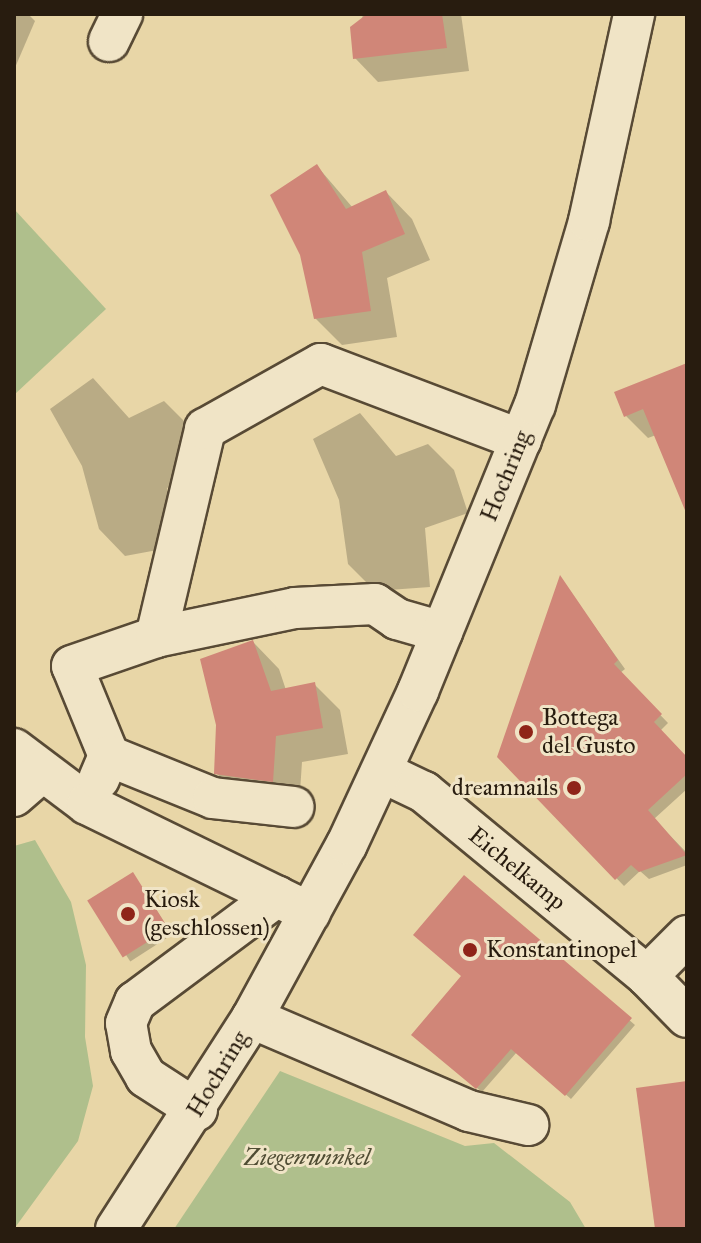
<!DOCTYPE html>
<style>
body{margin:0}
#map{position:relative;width:701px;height:1243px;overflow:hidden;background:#e8d6a7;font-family:"IM FELL Great Primer",serif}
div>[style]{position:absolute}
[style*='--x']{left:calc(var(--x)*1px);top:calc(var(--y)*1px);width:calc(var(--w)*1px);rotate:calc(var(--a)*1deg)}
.green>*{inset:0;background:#afbf8c}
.shadow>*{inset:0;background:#0003;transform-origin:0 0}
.building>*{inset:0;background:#d08678;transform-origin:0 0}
.roads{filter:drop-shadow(2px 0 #584a35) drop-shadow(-2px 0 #584a35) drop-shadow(0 2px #584a35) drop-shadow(0 -2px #584a35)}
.minor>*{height:40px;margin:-20px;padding:0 20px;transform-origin:20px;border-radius:20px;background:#f0e4c6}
.dots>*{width:22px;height:22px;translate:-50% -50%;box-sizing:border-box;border:4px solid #f0e4c6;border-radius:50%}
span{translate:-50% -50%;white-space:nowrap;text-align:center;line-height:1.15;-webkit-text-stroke:6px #f0e4c6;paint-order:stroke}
.street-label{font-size:24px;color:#281c0f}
.poi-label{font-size:24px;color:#281c0f}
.left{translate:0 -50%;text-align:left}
.right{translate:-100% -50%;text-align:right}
.park-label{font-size:24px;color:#504d34;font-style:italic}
.frame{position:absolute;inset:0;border:16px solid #281c0f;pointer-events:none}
</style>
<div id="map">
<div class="green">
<i style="clip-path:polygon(14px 209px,106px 309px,14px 395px)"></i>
<i style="clip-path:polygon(35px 840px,71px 902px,86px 965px,85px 1037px,93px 1086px,78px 1141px,14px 1229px,14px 846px)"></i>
<i style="clip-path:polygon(280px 1071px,465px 1146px,494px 1143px,570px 1202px,586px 1229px,174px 1229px)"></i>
</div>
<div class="shadow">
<i style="clip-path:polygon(14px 14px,28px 14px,35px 21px,14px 70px)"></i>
<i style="clip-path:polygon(363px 14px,461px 14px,469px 71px,378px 82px,355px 58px)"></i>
<i style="clip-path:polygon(317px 166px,353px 208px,386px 192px,412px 219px,430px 260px,387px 278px,397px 337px,342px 345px,315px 318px)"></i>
<i style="clip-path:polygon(687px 371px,687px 510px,656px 435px,648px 438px,626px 416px)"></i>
<i style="clip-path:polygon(93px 378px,129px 418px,164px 401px,190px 427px,204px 470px,167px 488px,179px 546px,125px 556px,99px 529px,82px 466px,50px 409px)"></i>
<i style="clip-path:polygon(360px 413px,396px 456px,428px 444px,454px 470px,468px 513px,425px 528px,430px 587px,375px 591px,348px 564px,339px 500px,313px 439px)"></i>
<i style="clip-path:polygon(560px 578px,625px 669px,620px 673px,668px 723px,660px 731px,687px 760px,687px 789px,654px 819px,687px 853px,687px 865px,649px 879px,640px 871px,624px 886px,500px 757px)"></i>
<i style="clip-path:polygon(253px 642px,279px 669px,286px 690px,314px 684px,340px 710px,348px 754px,302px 762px,299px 807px,243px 800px,216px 773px)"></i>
<i style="left:133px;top:874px;width:72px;height:50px;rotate:57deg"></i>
<i style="clip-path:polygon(464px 877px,635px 1025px,571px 1099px,517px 1052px,482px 1092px,418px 1040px,464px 976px)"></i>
</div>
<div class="building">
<i style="clip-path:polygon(367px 14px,442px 14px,447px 48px,353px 59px,350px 27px)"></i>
<i style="clip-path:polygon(317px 164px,346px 209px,386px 190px,405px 234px,362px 252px,371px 311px,314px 319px,300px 255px,270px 195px)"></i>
<i style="clip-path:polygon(687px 363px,687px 515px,643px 409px,624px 417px,614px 392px)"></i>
<i style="clip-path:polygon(560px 575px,618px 660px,614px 664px,662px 714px,654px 722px,687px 757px,687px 774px,648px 810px,687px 855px,639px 872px,631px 865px,615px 880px,497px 757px)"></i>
<i style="clip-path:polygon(253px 640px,271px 691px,315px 682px,323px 728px,276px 736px,273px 782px,214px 774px,216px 725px,200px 659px)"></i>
<i style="left:133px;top:872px;width:67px;height:54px;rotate:58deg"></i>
<i style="clip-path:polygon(464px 875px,632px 1018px,565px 1096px,511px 1049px,476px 1089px,411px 1035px,461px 976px,413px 935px)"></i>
<i style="clip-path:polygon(687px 1081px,687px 1229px,655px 1229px,636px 1088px)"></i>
</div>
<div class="roads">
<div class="minor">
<i style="--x:109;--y:41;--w:30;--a:-64"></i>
<i style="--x:156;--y:637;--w:214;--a:-76.7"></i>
<i style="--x:205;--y:429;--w:133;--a:-29.3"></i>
<i style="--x:321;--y:364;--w:214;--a:20.8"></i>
<i style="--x:14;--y:749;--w:91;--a:37"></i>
<i style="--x:87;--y:804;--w:248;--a:26"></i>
<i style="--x:109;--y:756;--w:97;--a:-112.3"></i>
<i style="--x:72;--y:666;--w:89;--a:-19"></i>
<i style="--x:156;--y:637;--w:142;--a:-11.8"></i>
<i style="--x:295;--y:608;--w:80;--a:-2.9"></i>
<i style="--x:375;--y:604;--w:27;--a:34"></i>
<i style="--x:397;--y:619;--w:47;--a:16.1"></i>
<i style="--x:382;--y:772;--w:47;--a:25.5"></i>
<i style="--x:424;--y:792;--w:289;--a:39.5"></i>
<i style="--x:647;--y:976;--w:57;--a:45.7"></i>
<i style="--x:99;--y:779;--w:25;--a:-67"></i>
<i style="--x:109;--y:756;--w:112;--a:22"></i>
<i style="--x:213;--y:798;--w:81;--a:6.3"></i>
<i style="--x:14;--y:796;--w:37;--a:-41"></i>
<i style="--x:647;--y:976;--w:57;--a:-45"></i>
<i style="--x:252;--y:1018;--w:236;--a:23.2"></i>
<i style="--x:469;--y:1111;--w:61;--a:13.3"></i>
<i style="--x:197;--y:1110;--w:61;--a:-147.1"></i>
<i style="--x:146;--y:1077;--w:30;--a:-120"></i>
<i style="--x:131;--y:1051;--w:28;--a:-100"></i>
<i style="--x:126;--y:1023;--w:23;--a:-67"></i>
<i style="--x:135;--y:1002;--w:177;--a:-36.7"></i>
<i style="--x:116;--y:1229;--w:251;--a:-57.2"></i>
<i style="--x:252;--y:1018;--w:198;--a:-61.4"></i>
<i style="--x:347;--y:844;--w:169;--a:-65.1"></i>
<i style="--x:418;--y:691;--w:309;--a:-67.8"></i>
<i style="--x:535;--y:405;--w:192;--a:-73.6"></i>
<i style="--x:589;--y:221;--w:212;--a:-77.7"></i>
</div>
</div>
<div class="dots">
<i style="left:526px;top:732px;background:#8f2418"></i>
<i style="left:574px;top:788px;background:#8f2418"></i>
<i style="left:128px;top:914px;background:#8f2418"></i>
<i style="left:470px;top:950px;background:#8f2418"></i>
</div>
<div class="street-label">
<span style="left:506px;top:476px;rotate:-68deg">Hochring</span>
<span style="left:517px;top:869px;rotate:39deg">Eichelkamp</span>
<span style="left:218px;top:1074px;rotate:-59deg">Hochring</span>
</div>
<div class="poi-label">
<span class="left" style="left:542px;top:732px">Bottega<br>del Gusto</span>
<span class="right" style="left:558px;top:788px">dreamnails</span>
<span class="left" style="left:144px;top:914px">Kiosk<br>(geschlossen)</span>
<span class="left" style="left:486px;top:950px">Konstantinopel</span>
</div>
<div class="park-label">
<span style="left:307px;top:1158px">Ziegenwinkel</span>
</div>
<div class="frame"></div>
</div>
